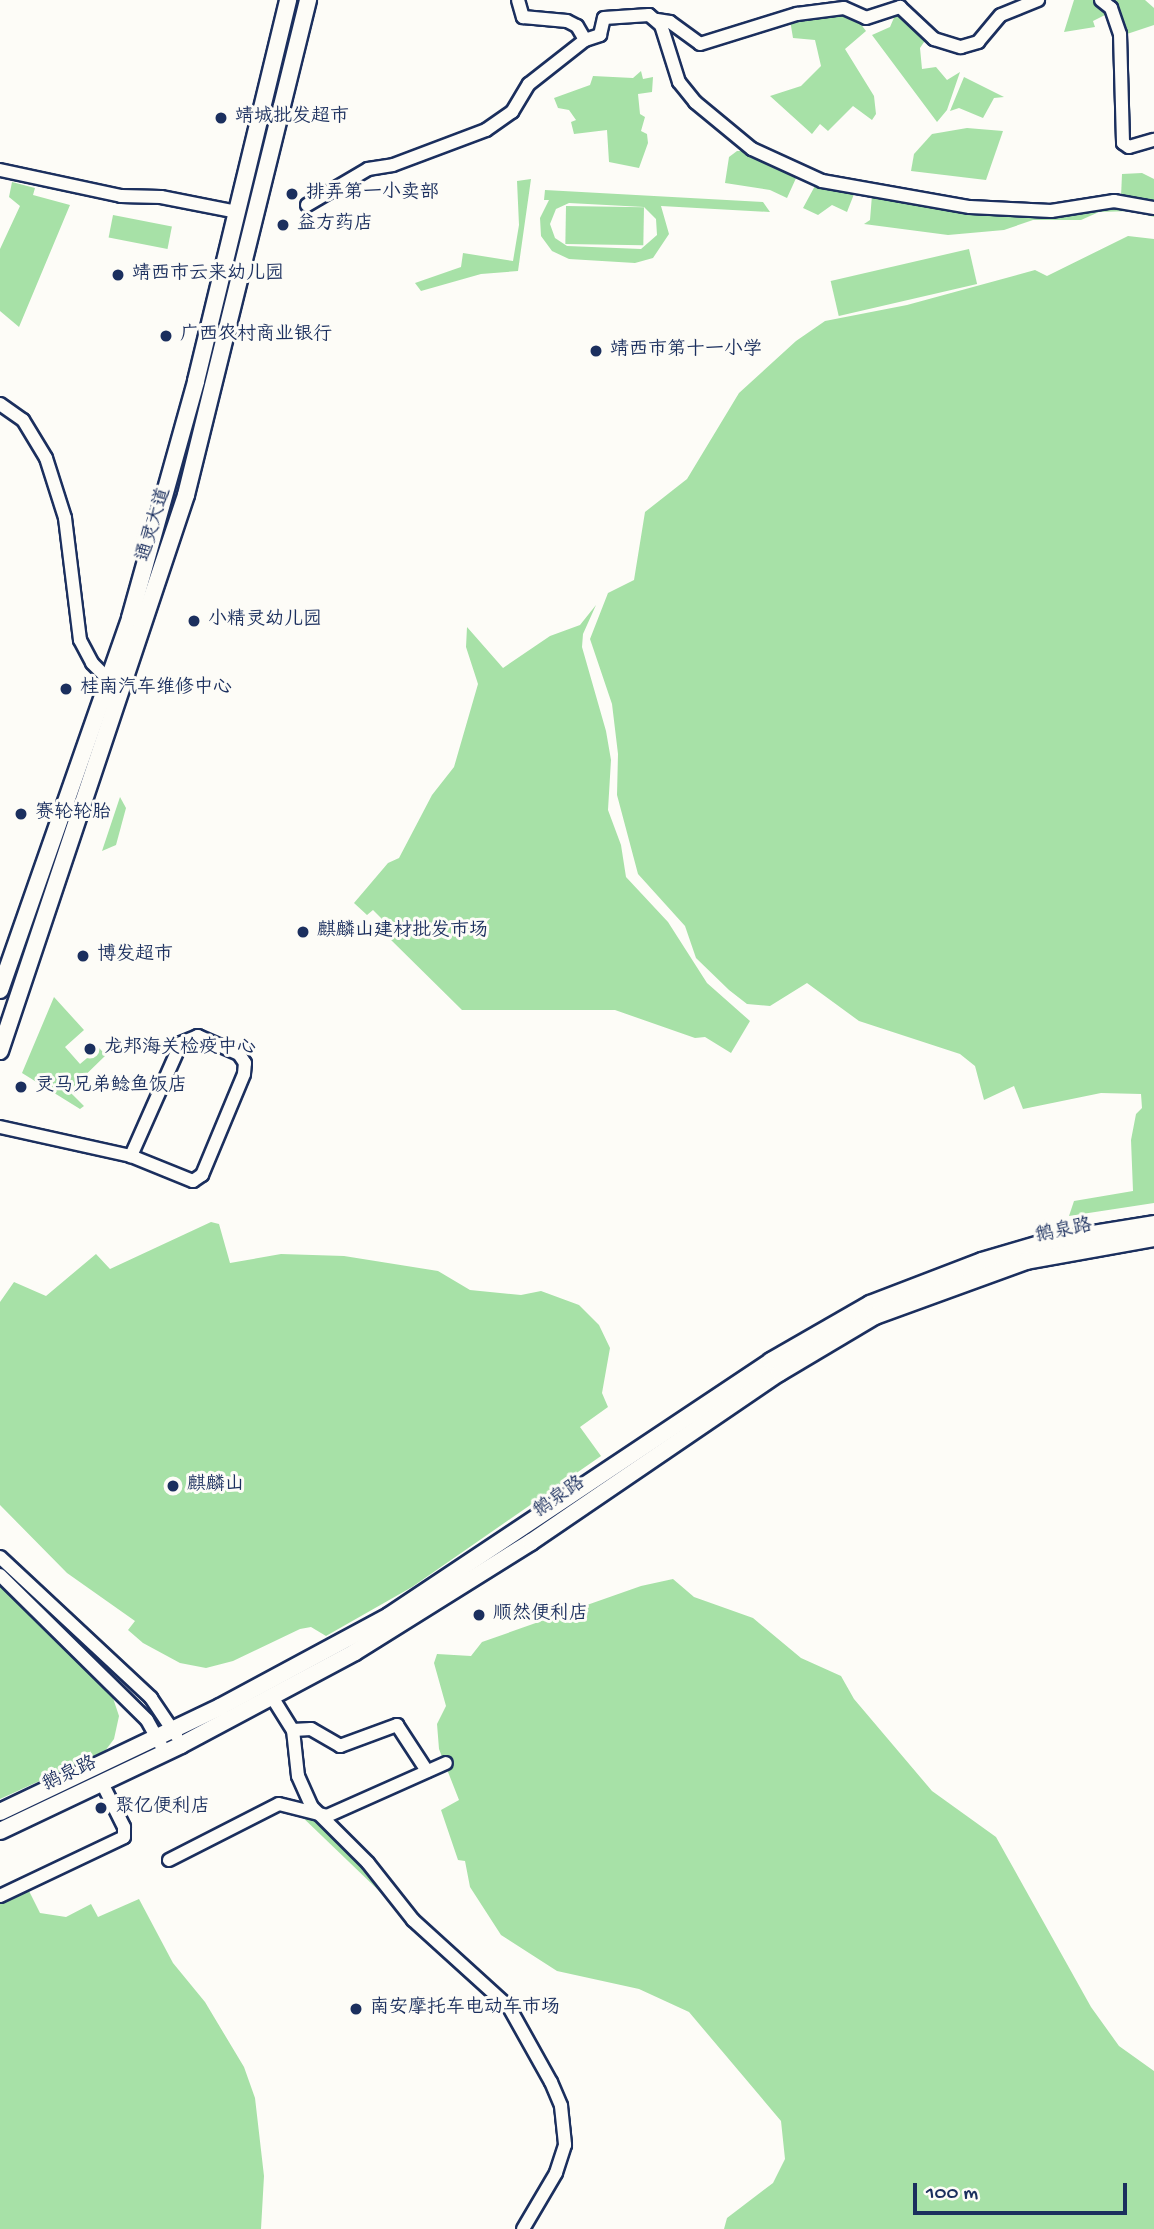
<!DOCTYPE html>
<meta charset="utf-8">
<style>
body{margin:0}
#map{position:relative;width:1154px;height:2229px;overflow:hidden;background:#fdfcf7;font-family:"Gochi Hand","LXGW WenKai TC",sans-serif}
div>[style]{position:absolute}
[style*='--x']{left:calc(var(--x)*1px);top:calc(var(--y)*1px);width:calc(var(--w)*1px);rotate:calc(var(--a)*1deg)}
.green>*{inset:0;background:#a7e1a7;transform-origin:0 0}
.roads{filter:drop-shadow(2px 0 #1b2f5e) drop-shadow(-2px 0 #1b2f5e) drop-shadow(0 2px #1b2f5e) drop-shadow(0 -2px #1b2f5e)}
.minor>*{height:12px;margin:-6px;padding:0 6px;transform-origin:6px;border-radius:6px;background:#fdfcf7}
.secondary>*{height:16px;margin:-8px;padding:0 8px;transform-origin:8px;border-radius:8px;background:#fdfcf7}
.dots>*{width:19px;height:19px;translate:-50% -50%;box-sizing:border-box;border:4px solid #fdfcf7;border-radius:50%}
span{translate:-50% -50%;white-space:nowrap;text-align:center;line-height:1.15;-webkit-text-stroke:6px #fdfcf7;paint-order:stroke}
.poi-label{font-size:19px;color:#1b2f5e}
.left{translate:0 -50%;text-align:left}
.street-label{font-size:19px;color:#1b2f5e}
.scale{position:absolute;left:913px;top:2183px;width:214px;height:32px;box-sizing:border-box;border:4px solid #1b2f5e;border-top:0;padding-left:9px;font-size:21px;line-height:24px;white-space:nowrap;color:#1b2f5e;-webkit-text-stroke:5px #fdfcf7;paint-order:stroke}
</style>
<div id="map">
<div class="green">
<i style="clip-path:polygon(1074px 0,1093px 0,1109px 13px,1093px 21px,1095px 27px,1064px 32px)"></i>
<i style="clip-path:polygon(1107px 0,1145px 0,1154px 8px,1154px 25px,1124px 35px,1124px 27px)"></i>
<i style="clip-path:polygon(838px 13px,857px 19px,866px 31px,845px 49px,874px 96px,876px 114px,872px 120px,853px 106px,828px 131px,820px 124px,812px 134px,770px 96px,801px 86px,821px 66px,815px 40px,793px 38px,790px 20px)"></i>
<i style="clip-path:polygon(896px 13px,926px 39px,920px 48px,922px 69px,936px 67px,947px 80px,960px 72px,947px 110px,937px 122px,872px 35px,890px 27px)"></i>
<i style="clip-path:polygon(641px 71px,643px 79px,653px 77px,652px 92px,638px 94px,640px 114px,645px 117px,641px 131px,647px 134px,648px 143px,639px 168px,609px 162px,607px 130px,574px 134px,571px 122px,576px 120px,569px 110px,558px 108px,554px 98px,590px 85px,593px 76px,633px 78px)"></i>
<i style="clip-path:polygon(964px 77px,1004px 97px,994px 98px,983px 118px,959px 108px,950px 111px)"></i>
<i style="clip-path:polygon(967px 128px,1003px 131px,986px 180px,911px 171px,914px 154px,932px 134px)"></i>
<i style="clip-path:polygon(737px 151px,748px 151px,797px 176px,787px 198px,770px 190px,725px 183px,729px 157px)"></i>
<i style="clip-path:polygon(1142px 173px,1154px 179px,1154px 205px,1121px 197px,1122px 174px)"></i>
<i style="clip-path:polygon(531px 179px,518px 271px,481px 274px,421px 291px,415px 283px,461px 267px,463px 253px,513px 261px,519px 225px,517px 181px)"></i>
<i style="clip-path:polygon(12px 182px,35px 188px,33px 195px,70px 205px,19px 327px,0 311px,0 249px,20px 206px,9px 197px)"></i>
<i style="clip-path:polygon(816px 184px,856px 189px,847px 212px,832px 205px,818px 215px,803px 208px)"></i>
<i style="clip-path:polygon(evenodd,545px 190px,763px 202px,770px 212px,661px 206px,669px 234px,653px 258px,635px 263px,569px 259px,552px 251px,541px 236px,540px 218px,549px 200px,544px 200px,545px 190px,569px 203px,644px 207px,656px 219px,657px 235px,641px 249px,567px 246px,555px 238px,550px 224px,556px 209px,569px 203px)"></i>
<i style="clip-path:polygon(872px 195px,958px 211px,1126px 206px,1154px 212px,1154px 217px,1132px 211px,1099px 212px,1081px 220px,1033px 220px,1004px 230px,948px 235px,864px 224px,870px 220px)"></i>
<i style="left:566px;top:206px;width:78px;height:38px;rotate:1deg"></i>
<i style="left:113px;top:215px;width:60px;height:23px;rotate:11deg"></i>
<i style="clip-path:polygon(1128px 236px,1154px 239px,1154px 1203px,1069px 1216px,1074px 1201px,1133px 1191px,1131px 1140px,1136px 1114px,1142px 1108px,1141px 1094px,1101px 1093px,1023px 1109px,1014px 1086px,984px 1100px,975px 1066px,960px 1054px,859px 1021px,807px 983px,770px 1006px,747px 1004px,729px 990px,696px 958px,685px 926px,638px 874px,617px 795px,618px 754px,612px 704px,590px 639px,608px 593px,634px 580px,645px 512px,687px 479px,739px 393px,796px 341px,825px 321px,907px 305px,1035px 270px,1047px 276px)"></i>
<i style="left:969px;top:249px;width:36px;height:142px;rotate:77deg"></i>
<i style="clip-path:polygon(596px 605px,583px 634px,582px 647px,606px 731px,611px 760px,608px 810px,621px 845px,626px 877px,668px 922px,707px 983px,750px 1021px,731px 1053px,705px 1037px,695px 1038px,615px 1010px,462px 1010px,388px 937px,392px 929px,373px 910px,367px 915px,354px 903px,388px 863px,399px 858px,432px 795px,454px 767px,478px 684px,466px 647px,467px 627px,503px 668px,550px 636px,580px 625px)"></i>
<i style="clip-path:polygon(120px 797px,126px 808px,116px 845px,102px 851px)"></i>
<i style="clip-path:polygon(54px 997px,84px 1030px,65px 1047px,80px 1064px,99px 1048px,106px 1055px,69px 1091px,84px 1106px,80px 1109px,22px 1073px)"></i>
<i style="clip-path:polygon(211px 1222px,219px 1224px,230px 1263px,281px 1254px,344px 1256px,438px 1271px,470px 1290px,521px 1295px,541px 1291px,579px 1305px,599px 1325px,610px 1348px,602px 1393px,608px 1407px,580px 1427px,601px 1456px,412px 1587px,326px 1636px,311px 1627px,300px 1629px,233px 1661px,206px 1668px,180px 1663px,143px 1643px,128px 1630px,135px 1621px,67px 1573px,0 1505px,0 1302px,14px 1282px,46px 1296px,96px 1254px,110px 1269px)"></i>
<i style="clip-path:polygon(673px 1579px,694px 1597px,753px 1618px,801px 1658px,841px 1676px,854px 1699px,932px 1791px,996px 1837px,1091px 2007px,1119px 2046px,1154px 2071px,1154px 2229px,724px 2229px,727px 2218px,773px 2183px,785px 2159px,781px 2121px,689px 2012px,639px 1989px,557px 1971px,501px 1935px,470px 1887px,465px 1861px,458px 1860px,441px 1810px,459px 1800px,439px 1749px,437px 1724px,446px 1706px,434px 1663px,437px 1654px,471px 1656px,482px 1642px,641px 1586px)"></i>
<i style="clip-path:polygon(0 1583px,112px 1695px,119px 1716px,114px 1739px,105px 1751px,0 1799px)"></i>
<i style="clip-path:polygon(296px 1811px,311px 1817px,357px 1859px,400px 1911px)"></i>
<i style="clip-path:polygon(29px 1891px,40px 1913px,66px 1917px,91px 1904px,98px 1917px,139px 1899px,173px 1963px,205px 2002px,244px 2067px,255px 2098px,264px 2176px,261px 2229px,0 2229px,0 1902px)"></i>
</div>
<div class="roads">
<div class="minor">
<i style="--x:518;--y:0;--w:18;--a:74"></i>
<i style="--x:523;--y:17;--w:44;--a:5.2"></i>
<i style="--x:567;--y:21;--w:11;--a:27"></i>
<i style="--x:577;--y:26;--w:16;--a:60"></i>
<i style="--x:1101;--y:0;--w:13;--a:39"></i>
<i style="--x:1111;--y:8;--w:28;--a:71"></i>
<i style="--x:1120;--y:34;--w:109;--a:88.4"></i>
<i style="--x:1123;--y:143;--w:7;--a:34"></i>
<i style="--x:1129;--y:147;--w:26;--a:-16"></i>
<i style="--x:657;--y:20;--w:13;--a:9"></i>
<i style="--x:670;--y:22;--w:37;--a:36"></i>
<i style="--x:700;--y:44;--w:102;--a:-17.2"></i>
<i style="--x:797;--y:14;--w:47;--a:-7.3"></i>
<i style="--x:844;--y:8;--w:24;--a:24"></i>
<i style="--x:866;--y:18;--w:36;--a:-18"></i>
<i style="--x:900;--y:7;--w:47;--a:43.3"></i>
<i style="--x:934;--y:39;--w:28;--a:17"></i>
<i style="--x:961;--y:47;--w:18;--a:-16"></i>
<i style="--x:978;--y:42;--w:35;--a:-50"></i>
<i style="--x:1001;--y:15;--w:40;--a:-22"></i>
<i style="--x:0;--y:170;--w:124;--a:12.1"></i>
<i style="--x:121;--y:196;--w:40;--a:1.4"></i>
<i style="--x:161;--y:197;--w:77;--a:11.2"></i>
<i style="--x:307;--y:205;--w:71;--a:-30.5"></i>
<i style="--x:368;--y:169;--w:25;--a:-9"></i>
<i style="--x:393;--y:165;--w:99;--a:-20.6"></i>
<i style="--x:486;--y:130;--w:32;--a:-35"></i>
<i style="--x:512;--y:112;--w:33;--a:-59"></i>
<i style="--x:529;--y:84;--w:71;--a:-38.2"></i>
<i style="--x:585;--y:40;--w:16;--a:-18"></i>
<i style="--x:600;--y:35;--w:17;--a:-77"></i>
<i style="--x:604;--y:18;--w:45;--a:-3.8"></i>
<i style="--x:649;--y:15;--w:16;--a:40"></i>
<i style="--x:661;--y:25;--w:60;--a:72.5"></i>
<i style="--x:679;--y:82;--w:26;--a:51"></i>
<i style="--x:695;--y:102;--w:74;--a:39.5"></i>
<i style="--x:752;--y:149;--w:77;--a:24.6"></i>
<i style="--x:822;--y:181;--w:150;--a:10"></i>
<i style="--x:970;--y:207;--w:81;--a:2.8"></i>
<i style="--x:1051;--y:211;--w:64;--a:-9"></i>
<i style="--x:1114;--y:201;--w:41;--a:9.9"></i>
<i style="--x:0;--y:404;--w:28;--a:35"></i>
<i style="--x:23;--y:420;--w:44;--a:58.8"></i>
<i style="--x:46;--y:458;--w:63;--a:72.4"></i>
<i style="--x:65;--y:518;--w:123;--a:83"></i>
<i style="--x:80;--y:640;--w:26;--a:62"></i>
<i style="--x:92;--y:663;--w:24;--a:45"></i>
<i style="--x:0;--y:1127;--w:134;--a:12.5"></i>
<i style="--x:131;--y:1156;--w:67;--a:22"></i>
<i style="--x:193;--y:1181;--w:11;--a:-34"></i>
<i style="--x:202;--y:1175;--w:109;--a:-67.4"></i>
<i style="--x:244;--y:1074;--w:11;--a:-85"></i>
<i style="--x:245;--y:1063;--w:11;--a:-124"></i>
<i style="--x:239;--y:1054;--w:45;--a:-156.3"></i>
<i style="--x:198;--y:1036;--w:18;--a:158"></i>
<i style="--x:181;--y:1043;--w:124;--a:113.9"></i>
<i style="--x:0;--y:1557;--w:207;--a:43"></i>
<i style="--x:151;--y:1698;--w:45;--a:56"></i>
<i style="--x:0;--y:1575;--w:206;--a:44.6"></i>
<i style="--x:147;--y:1720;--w:38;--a:61"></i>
<i style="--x:272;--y:1697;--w:39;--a:58"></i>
<i style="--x:293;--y:1730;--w:46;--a:83.8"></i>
<i style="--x:298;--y:1776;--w:34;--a:66"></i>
<i style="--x:312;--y:1807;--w:79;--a:45"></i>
<i style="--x:368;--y:1863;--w:73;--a:51.7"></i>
<i style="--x:413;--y:1920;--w:130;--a:42.2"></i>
<i style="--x:509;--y:2007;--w:86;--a:60.8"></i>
<i style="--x:551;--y:2082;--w:26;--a:67"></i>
<i style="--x:561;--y:2106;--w:39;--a:84"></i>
<i style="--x:565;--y:2145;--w:29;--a:108"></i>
<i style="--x:556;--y:2173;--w:65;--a:120.5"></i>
<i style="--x:293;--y:1730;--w:18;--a:-3"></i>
<i style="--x:311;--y:1729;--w:34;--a:30"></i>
<i style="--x:340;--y:1746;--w:61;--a:-20.2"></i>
<i style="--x:397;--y:1725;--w:55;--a:56.9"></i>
<i style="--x:169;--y:1860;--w:123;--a:-27"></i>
<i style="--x:279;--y:1804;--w:49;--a:14"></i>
<i style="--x:327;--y:1816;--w:130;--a:-24"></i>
<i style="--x:0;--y:1896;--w:137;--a:-25.4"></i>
<i style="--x:124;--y:1837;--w:10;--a:-90"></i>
<i style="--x:124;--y:1827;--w:49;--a:-116.6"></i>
</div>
<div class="secondary">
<i style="--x:0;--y:990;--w:394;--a:-70.7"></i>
<i style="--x:130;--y:618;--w:246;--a:-74.4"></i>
<i style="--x:196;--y:381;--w:392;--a:-76.4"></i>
<i style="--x:0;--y:1051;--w:586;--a:-71.5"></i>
<i style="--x:186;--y:495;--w:510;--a:-76.15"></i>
<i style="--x:0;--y:1812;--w:244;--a:-25.5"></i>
<i style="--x:220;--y:1707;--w:192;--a:-28.3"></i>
<i style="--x:389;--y:1616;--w:459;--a:-33.7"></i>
<i style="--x:771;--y:1361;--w:114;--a:-29.9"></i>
<i style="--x:870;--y:1304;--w:120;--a:-21"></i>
<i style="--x:982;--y:1261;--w:71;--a:-16.4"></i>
<i style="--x:1050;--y:1241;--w:105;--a:-9.3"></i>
<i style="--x:0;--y:1831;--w:200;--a:-25.4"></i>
<i style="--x:181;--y:1745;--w:197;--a:-28.1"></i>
<i style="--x:355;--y:1652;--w:208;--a:-32"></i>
<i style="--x:531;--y:1542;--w:300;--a:-34.3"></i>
<i style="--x:779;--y:1373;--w:112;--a:-30.7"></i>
<i style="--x:875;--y:1316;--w:161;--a:-20"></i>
<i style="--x:1026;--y:1261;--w:130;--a:-10.2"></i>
</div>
</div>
<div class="dots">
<i style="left:221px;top:118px;background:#1b2f5e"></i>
<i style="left:292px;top:194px;background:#1b2f5e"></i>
<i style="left:283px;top:225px;background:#1b2f5e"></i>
<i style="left:118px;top:275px;background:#1b2f5e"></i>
<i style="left:166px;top:336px;background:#1b2f5e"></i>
<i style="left:596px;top:351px;background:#1b2f5e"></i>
<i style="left:194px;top:621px;background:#1b2f5e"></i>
<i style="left:66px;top:689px;background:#1b2f5e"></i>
<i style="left:21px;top:814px;background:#1b2f5e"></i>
<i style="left:303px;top:932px;background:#1b2f5e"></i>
<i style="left:83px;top:956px;background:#1b2f5e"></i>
<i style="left:90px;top:1049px;background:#1b2f5e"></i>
<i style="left:21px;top:1087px;background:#1b2f5e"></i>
<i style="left:173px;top:1486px;background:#1b2f5e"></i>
<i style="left:479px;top:1615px;background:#1b2f5e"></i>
<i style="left:101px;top:1808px;background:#1b2f5e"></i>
<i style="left:356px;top:2009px;background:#1b2f5e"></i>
</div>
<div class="poi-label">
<span class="left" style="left:235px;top:118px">靖城批发超市</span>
<span class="left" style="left:306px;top:194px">排弄第一小卖部</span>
<span class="left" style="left:297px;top:225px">益方药店</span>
<span class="left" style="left:132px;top:275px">靖西市云来幼儿园</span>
<span class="left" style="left:180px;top:336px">广西农村商业银行</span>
<span class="left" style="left:610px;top:351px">靖西市第十一小学</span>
<span class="left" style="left:208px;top:621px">小精灵幼儿园</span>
<span class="left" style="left:80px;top:689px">桂南汽车维修中心</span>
<span class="left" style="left:35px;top:814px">赛轮轮胎</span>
<span class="left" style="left:317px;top:932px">麒麟山建材批发市场</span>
<span class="left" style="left:97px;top:956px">博发超市</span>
<span class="left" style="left:104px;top:1049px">龙邦海关检疫中心</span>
<span class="left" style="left:35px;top:1087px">灵马兄弟鲶鱼饭店</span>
<span class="left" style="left:187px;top:1486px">麒麟山</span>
<span class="left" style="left:493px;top:1615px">顺然便利店</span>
<span class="left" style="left:115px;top:1808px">聚亿便利店</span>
<span class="left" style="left:370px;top:2009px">南安摩托车电动车市场</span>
</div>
<div class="street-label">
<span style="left:155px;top:525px;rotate:-73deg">通灵大道</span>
<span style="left:1064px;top:1232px;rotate:-12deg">鹅泉路</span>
<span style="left:560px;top:1498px;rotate:-35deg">鹅泉路</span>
<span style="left:70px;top:1775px;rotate:-25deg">鹅泉路</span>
</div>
<div class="scale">100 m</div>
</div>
